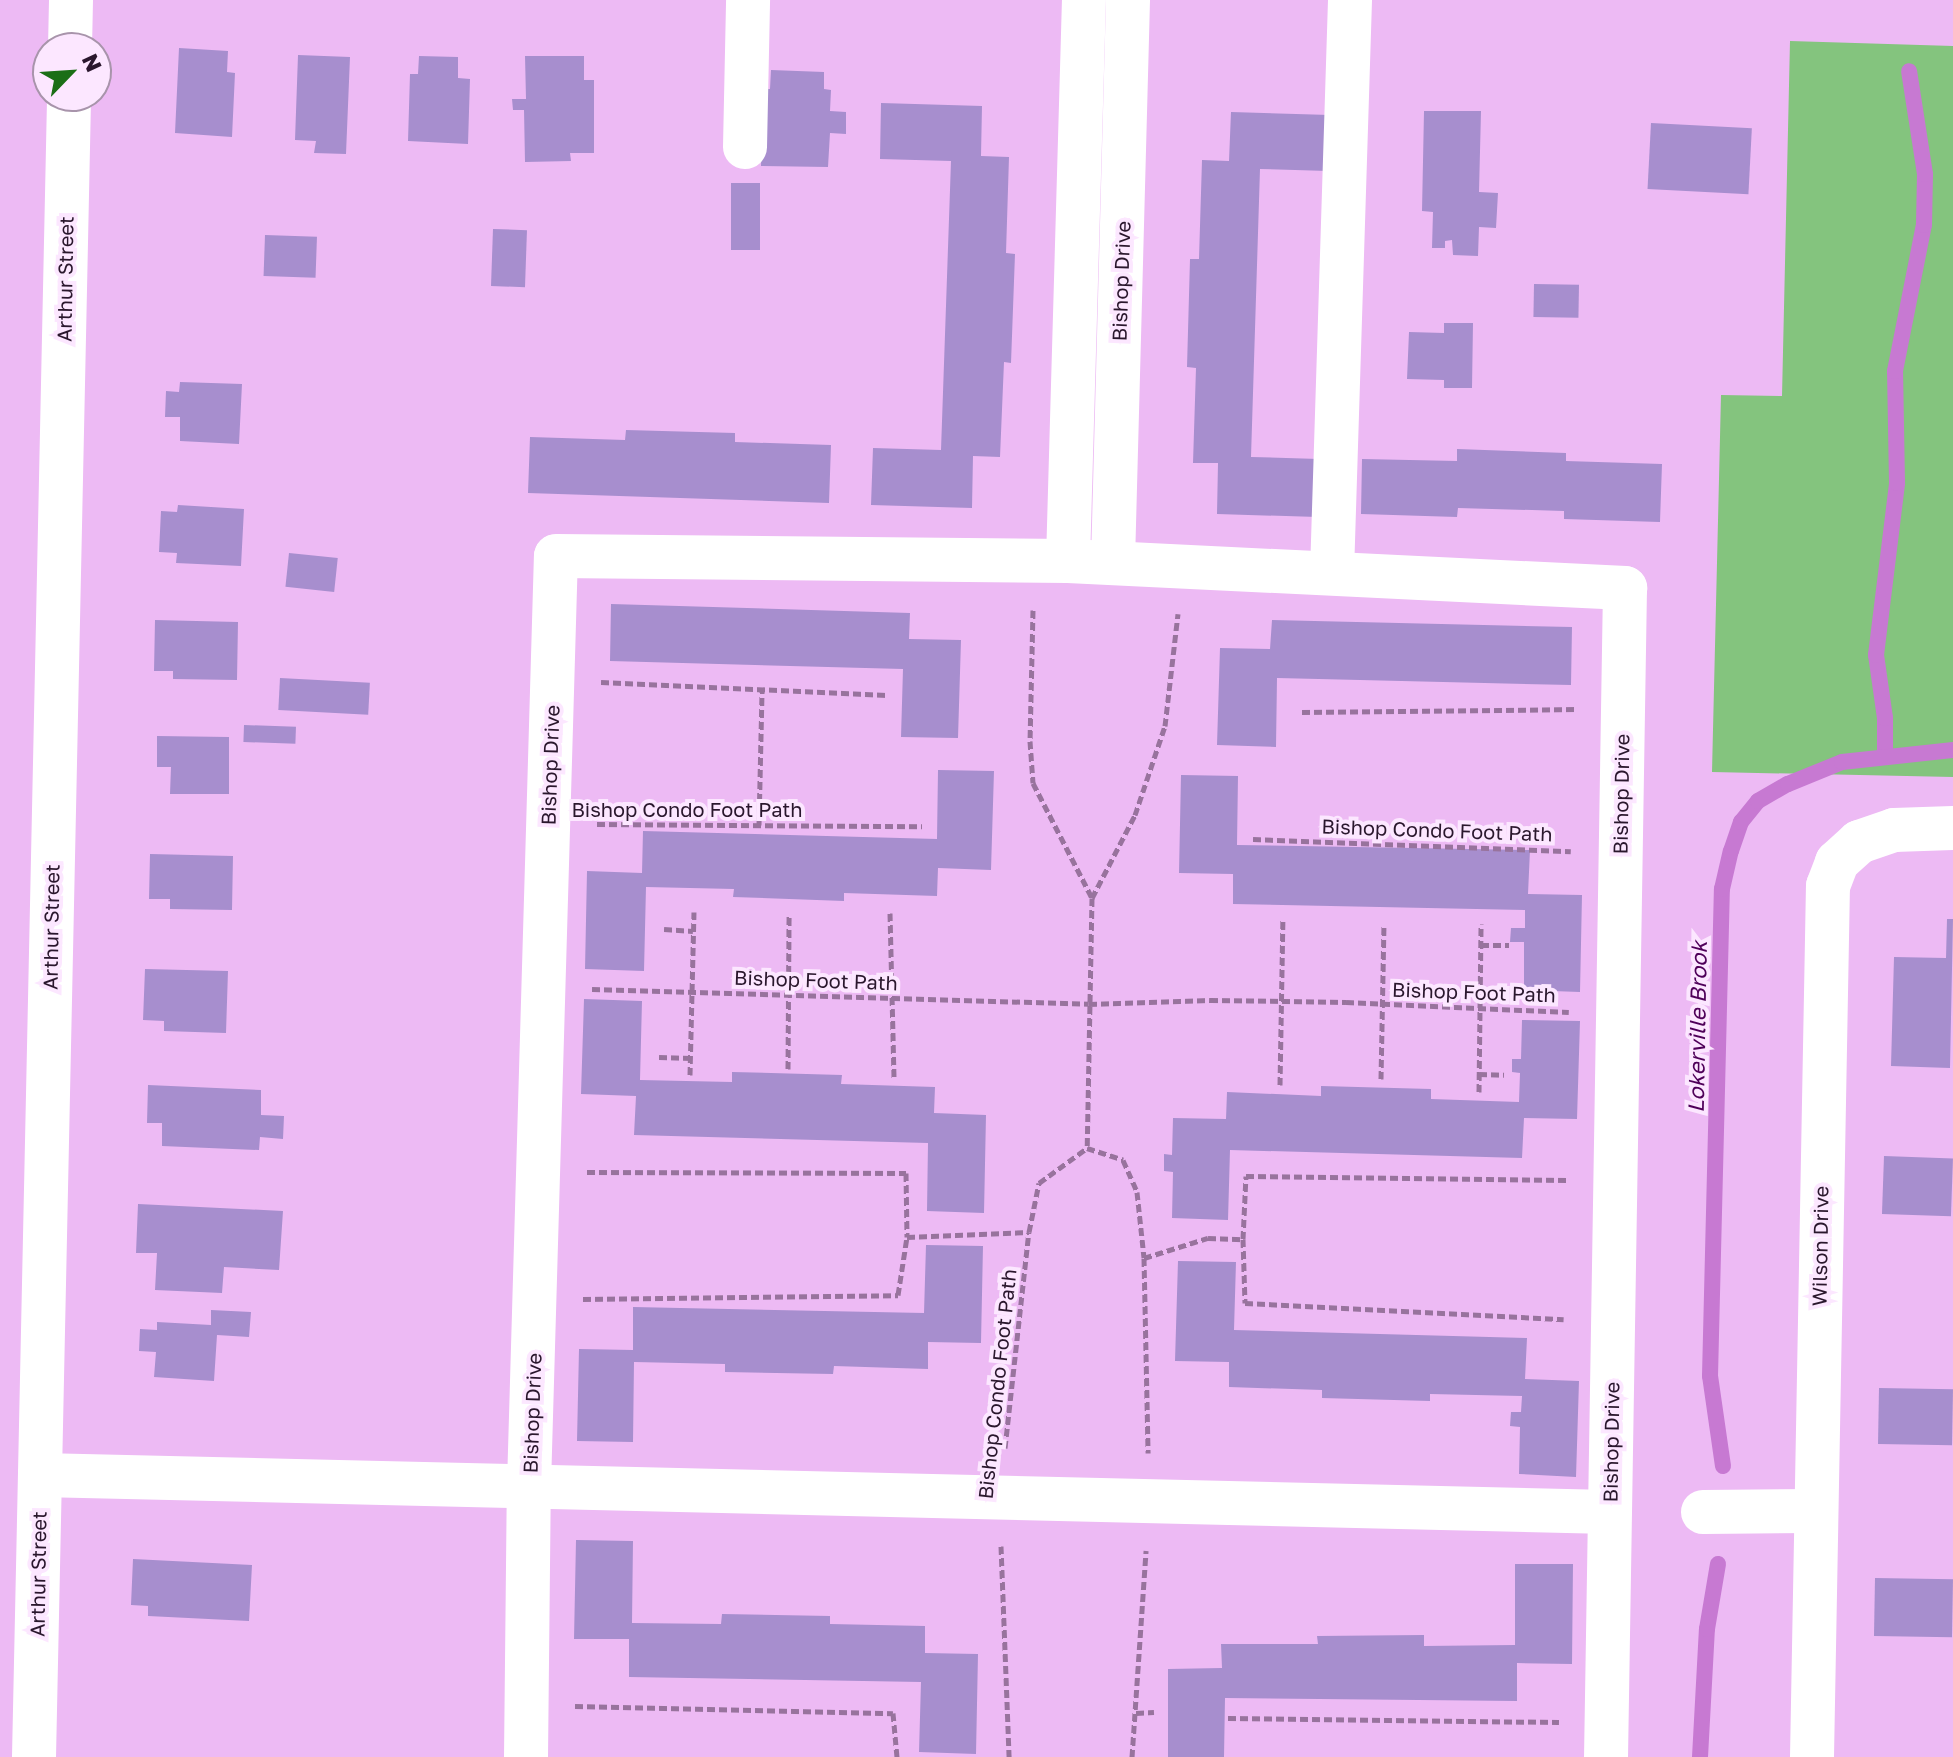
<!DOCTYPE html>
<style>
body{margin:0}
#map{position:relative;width:1953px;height:1757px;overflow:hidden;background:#edbaf4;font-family:"Golos Text",sans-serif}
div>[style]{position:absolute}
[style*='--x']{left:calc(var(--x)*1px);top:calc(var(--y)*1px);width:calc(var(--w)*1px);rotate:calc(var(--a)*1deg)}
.green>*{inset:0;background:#84c47e}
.stream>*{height:16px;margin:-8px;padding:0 8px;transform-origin:8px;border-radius:8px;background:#c779d2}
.building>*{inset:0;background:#a78ece;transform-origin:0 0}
.path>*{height:5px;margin-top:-2.5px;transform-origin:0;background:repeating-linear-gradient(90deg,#98739d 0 8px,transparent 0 12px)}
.minor>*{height:44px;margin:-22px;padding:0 22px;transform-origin:22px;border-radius:22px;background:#fff}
span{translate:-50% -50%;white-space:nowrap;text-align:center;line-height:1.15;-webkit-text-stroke:8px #fce7ff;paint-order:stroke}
.street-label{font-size:20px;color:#2a172d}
.water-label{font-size:22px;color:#4f0059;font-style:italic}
.north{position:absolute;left:32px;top:32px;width:80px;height:80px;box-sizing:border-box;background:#fce7ff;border:2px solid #a894ab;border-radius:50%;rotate:65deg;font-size:22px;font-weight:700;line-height:32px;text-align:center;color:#2a172d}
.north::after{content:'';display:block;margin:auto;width:28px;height:36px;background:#1b6e16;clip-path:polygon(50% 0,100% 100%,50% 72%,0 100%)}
</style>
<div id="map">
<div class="green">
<i style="clip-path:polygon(1790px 41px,1953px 46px,1953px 777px,1712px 772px,1721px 395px,1782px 396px)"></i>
</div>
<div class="stream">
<i style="--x:1885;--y:755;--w:37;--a:-90"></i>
<i style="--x:1885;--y:718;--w:64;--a:-98.1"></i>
<i style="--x:1876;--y:655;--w:173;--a:-83"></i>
<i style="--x:1897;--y:483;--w:112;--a:-91"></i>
<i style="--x:1895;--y:371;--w:149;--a:-78.8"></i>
<i style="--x:1924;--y:225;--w:51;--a:-88.9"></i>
<i style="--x:1925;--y:174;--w:104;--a:-98.8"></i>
<i style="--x:1723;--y:1466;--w:91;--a:-98.2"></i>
<i style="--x:1710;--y:1376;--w:487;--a:-88.6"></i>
<i style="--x:1722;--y:889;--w:39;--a:-77"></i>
<i style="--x:1731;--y:851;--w:31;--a:-71"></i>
<i style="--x:1741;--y:822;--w:27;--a:-51"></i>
<i style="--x:1758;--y:801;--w:34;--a:-30"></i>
<i style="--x:1788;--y:784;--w:58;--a:-22.2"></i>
<i style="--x:1842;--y:762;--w:112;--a:-6.2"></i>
<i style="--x:1700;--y:1757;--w:128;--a:-86.9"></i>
<i style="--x:1707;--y:1629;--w:66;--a:-80.4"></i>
</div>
<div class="building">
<i style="clip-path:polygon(179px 48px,228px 51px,227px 72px,235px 73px,232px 137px,175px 133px)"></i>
<i style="clip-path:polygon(298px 55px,350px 57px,346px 154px,314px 153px,316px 141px,295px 140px)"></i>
<i style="clip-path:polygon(419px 56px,458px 57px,458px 78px,470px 79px,468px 144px,408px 141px,410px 74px,418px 74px)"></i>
<i style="clip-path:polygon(525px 56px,584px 56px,584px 80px,594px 80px,594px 153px,570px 153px,571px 161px,525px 162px,524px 110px,513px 110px,512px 99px,526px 99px)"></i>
<i style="clip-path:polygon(771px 70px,824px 72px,824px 89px,831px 90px,830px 111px,846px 112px,846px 134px,830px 133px,828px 167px,761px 166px,763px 89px,770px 89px)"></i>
<i style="clip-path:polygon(881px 103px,982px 106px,981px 156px,1009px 157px,1006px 253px,1015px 254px,1011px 363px,1004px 362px,1000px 457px,973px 456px,972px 508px,871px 505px,873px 448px,941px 450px,951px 161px,880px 159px)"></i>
<i style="clip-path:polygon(1424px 111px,1481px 111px,1479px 192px,1498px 193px,1496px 228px,1479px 227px,1478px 256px,1453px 255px,1452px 240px,1445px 241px,1445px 248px,1432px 248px,1433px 212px,1422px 211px)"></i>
<i style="clip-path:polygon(1231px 112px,1330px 115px,1328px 171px,1260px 169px,1251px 457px,1319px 459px,1318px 517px,1217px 514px,1218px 463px,1193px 463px,1196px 368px,1187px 367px,1190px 259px,1199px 259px,1202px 160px,1229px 161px)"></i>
<i style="left:1651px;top:123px;width:101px;height:66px;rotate:3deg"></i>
<i style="left:731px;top:183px;width:29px;height:67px"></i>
<i style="left:493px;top:229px;width:34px;height:57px;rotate:2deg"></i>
<i style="left:265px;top:235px;width:52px;height:41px;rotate:2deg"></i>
<i style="left:1534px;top:284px;width:45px;height:33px;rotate:1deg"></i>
<i style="clip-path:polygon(1444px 323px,1473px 323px,1472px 388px,1444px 388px,1444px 380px,1407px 379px,1409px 332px,1444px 333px)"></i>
<i style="clip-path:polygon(180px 382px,242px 384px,239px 444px,180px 441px,180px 417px,165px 417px,166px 391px,179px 392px)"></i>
<i style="clip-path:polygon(626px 430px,735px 433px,735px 442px,831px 445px,829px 503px,528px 493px,530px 437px,625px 440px)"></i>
<i style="clip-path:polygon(1457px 449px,1566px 453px,1566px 461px,1662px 464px,1660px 522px,1564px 519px,1564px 511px,1458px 508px,1457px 517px,1361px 514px,1362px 459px,1457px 461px)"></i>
<i style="clip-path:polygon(178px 505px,244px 509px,241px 566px,176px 563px,177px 553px,159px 552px,161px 511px,177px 512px)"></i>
<i style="left:289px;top:553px;width:49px;height:34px;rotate:6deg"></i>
<i style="clip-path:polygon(611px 604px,910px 613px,909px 639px,961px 640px,958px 738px,901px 737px,903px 669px,610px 661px)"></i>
<i style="clip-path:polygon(155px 620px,238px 622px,237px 680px,173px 679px,173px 671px,154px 671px)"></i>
<i style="clip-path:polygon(1272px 620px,1572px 627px,1571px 685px,1277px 678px,1276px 747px,1217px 745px,1220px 648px,1270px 649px)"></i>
<i style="left:280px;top:678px;width:90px;height:32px;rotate:3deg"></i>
<i style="left:244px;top:725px;width:52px;height:17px;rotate:2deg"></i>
<i style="clip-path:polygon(157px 736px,229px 737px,229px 794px,170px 794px,171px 767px,157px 767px)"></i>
<i style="clip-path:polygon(938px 770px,994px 771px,991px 870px,938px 868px,937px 896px,844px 893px,844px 901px,733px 897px,734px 889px,646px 887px,644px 971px,585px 969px,587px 871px,642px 873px,643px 831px,937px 839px)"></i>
<i style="clip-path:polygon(1181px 775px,1238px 776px,1237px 845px,1530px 850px,1528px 894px,1582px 895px,1580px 992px,1524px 990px,1524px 942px,1510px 942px,1511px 928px,1525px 928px,1525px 910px,1233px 904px,1233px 874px,1179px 873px)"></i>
<i style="clip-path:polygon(150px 854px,233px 856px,232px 910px,170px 909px,170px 899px,149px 899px)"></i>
<i style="clip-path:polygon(1947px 919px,1953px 919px,1950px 1068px,1891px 1066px,1894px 957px,1946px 958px)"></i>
<i style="clip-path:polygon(145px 969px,228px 971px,226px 1033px,164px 1031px,164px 1021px,143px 1020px)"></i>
<i style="clip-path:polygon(584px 999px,642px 1001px,640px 1080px,732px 1082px,732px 1072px,842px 1075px,841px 1084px,935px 1087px,934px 1113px,986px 1115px,984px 1213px,927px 1211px,928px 1143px,634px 1135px,636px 1096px,581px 1094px)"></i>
<i style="clip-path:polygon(1522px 1020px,1580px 1021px,1577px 1119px,1524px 1118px,1522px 1158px,1230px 1150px,1228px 1220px,1172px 1218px,1173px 1172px,1164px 1171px,1164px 1154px,1172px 1155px,1173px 1118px,1226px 1119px,1227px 1092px,1321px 1096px,1321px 1086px,1431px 1089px,1431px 1099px,1519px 1102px,1520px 1073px,1512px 1072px,1512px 1059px,1521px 1059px)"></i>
<i style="clip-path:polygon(148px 1085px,261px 1090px,261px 1115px,284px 1116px,283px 1139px,260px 1137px,259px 1150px,162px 1146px,162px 1123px,147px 1123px)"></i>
<i style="left:1884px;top:1156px;width:69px;height:58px;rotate:2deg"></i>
<i style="clip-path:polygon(138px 1204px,283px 1211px,279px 1270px,224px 1267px,222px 1293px,155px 1290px,157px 1253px,136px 1253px)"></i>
<i style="clip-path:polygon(926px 1245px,983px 1246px,981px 1343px,928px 1342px,928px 1369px,834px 1366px,833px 1374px,725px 1372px,725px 1364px,634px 1362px,633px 1442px,577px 1441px,579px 1349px,633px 1350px,633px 1307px,924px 1313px)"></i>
<i style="clip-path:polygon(1178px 1261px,1236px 1262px,1234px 1330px,1527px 1338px,1525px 1379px,1579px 1381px,1576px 1477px,1519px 1474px,1520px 1427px,1510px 1426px,1511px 1412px,1521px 1412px,1522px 1396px,1430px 1394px,1430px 1401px,1322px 1398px,1322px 1390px,1229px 1387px,1229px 1362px,1175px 1361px)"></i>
<i style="clip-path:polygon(211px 1310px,251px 1312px,249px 1337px,217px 1335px,214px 1381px,154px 1377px,156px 1352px,139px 1351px,140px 1329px,157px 1330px,157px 1322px,211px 1325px)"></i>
<i style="left:1879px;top:1388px;width:74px;height:56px;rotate:1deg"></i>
<i style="clip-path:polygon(576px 1540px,633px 1541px,632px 1623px,721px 1624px,722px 1614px,830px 1616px,830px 1624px,925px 1626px,925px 1653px,978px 1654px,976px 1754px,919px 1752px,921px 1682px,629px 1677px,629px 1639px,574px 1639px)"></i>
<i style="clip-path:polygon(133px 1559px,252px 1565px,249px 1621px,148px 1616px,148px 1606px,131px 1605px)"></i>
<i style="clip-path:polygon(1515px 1564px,1573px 1564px,1572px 1664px,1517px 1663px,1517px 1701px,1225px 1698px,1224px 1757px,1168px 1757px,1168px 1669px,1222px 1668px,1221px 1644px,1318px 1644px,1317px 1636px,1424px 1635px,1424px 1646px,1515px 1645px)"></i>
<i style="left:1875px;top:1578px;width:78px;height:58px;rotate:1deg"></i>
</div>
<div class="path">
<i style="--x:1033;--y:610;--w:131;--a:91.3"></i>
<i style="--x:1030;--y:741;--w:42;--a:85.9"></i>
<i style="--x:1033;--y:783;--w:129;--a:62.8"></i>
<i style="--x:1092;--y:898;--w:93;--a:-62.6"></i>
<i style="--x:1135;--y:815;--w:94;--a:-71.4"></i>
<i style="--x:1165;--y:726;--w:113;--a:-83.4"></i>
<i style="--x:601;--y:682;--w:286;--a:2.6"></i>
<i style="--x:1302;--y:712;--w:275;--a:-0.6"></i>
<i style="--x:597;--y:824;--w:325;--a:0.4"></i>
<i style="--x:759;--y:825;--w:135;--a:-88.7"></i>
<i style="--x:1253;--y:839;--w:318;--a:2.2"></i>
<i style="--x:1092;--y:898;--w:250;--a:91.1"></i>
<i style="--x:1087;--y:1148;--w:38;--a:18"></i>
<i style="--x:1123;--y:1160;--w:35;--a:66"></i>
<i style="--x:1137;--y:1192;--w:66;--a:83.9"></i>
<i style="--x:1144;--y:1258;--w:195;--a:88.8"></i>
<i style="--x:890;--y:913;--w:167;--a:88.6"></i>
<i style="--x:664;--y:929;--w:29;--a:4"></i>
<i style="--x:1481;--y:945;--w:28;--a:0"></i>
<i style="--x:592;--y:989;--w:497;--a:1.7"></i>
<i style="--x:1089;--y:1004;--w:121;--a:-1.9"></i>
<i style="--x:1210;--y:1000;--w:136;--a:0.8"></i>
<i style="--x:1346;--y:1002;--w:223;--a:2.6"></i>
<i style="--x:659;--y:1057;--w:32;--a:2"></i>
<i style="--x:788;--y:1069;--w:155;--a:-89.6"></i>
<i style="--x:1479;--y:1074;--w:25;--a:2"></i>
<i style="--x:690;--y:1075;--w:163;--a:-88.6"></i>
<i style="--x:1381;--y:1079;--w:153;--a:-88.9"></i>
<i style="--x:1280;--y:1085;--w:165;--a:-89"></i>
<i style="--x:1479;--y:1092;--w:168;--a:-89.3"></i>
<i style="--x:587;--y:1172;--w:319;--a:0.2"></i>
<i style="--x:906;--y:1173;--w:64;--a:89.1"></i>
<i style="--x:1243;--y:1239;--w:64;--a:88.2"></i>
<i style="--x:1245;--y:1303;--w:319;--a:2.9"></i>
<i style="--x:1144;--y:1258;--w:67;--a:-17.4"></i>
<i style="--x:1208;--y:1238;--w:35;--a:2"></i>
<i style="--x:1243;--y:1239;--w:63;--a:-87.3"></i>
<i style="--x:1246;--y:1176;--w:321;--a:0.7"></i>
<i style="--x:583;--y:1299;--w:315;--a:-0.7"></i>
<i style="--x:898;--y:1295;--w:59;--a:-81.2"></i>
<i style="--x:907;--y:1237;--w:122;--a:-2.3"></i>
<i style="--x:1005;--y:1448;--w:217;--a:-83.7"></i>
<i style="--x:1029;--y:1232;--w:50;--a:-78.5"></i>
<i style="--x:1039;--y:1183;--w:59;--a:-36.1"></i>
<i style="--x:1001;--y:1546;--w:211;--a:87.8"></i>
<i style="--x:575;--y:1706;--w:318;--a:1.3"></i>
<i style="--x:893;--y:1713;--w:44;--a:84.8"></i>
<i style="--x:1136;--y:1713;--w:18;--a:-3"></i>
<i style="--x:1228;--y:1718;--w:331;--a:0.7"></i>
<i style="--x:1132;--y:1757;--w:207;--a:-86.1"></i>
</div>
<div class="minor">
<i style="--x:70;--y:48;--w:48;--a:-88.8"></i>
<i style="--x:745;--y:147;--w:147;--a:-88.8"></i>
<i style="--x:1068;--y:561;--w:561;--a:-88.37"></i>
<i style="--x:1113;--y:562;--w:562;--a:-88.47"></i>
<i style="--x:1332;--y:573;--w:573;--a:-88.2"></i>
<i style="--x:40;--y:1475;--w:1570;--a:1.35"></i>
<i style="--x:1703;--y:1512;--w:113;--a:-0.5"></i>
<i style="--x:34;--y:1757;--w:1661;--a:-88.79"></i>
<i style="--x:526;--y:1757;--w:272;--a:-89.4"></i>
<i style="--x:529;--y:1485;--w:929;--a:-88.34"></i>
<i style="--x:556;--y:556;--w:512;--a:0.56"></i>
<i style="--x:1068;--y:561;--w:558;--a:2.78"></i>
<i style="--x:1625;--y:588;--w:1169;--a:90.93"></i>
<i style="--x:1812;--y:1757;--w:871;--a:-88.95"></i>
<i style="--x:1828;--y:886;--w:26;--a:-69"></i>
<i style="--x:1837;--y:862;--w:30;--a:-42"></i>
<i style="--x:1859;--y:842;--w:37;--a:-19"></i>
<i style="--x:1894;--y:830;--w:59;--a:-1.9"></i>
</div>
<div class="street-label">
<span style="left:65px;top:279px;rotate:-89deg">Arthur Street</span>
<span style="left:1121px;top:281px;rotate:-88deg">Bishop Drive</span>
<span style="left:550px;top:765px;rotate:-88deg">Bishop Drive</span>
<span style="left:1621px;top:794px;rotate:-89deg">Bishop Drive</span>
<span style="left:687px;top:809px">Bishop Condo Foot Path</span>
<span style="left:1437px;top:830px;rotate:2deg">Bishop Condo Foot Path</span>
<span style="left:51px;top:927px;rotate:-89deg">Arthur Street</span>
<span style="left:816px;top:980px;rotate:2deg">Bishop Foot Path</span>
<span style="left:1474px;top:992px;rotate:2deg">Bishop Foot Path</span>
<span style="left:1820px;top:1246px;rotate:-89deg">Wilson Drive</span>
<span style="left:997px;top:1384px;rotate:-84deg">Bishop Condo Foot Path</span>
<span style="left:532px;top:1413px;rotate:-88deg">Bishop Drive</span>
<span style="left:1611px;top:1442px;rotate:-89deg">Bishop Drive</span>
<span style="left:38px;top:1574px;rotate:-89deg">Arthur Street</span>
</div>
<div class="water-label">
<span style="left:1697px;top:1027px;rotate:-89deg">Lokerville Brook</span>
</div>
<div class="north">N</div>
</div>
